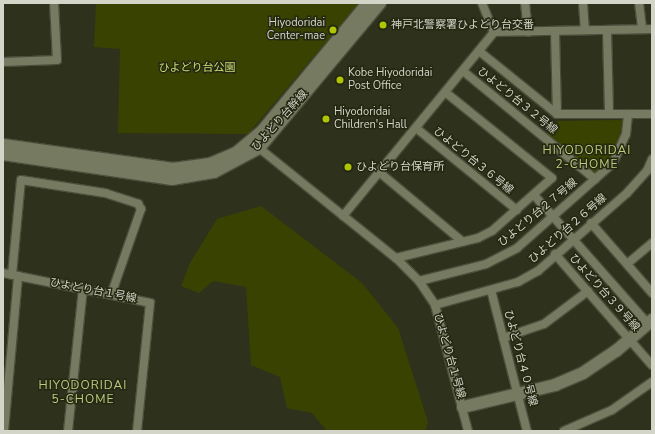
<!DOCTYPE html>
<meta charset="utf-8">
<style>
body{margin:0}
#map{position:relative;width:655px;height:434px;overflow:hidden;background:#2e321c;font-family:"Nunito Sans","Noto Sans JP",sans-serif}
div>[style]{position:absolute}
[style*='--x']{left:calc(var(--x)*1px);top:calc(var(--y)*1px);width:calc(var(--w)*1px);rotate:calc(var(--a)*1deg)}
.green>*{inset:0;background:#3a4202}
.roads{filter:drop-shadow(1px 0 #4b4e3b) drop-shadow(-1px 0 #4b4e3b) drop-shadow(0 1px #4b4e3b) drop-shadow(0 -1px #4b4e3b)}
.street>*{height:8px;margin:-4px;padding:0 4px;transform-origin:4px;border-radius:4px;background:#757a61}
.secondary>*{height:12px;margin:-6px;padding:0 6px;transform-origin:6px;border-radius:6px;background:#757a61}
.dots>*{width:11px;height:11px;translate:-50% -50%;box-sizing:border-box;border:2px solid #242812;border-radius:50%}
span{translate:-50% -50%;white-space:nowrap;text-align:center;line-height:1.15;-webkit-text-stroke:3px #242812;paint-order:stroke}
.poi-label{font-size:11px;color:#d2d5c7}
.right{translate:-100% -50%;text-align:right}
.left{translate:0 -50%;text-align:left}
.park-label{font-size:11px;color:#cadd73}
.street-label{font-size:11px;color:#d2d5c7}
.neighbourhood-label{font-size:12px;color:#bdcb7f;letter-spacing:1px}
.frame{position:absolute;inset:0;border:4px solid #d2d5c7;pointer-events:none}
</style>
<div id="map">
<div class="green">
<i style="clip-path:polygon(96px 3px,359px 3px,248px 134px,118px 133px,120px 49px,94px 47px)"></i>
<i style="clip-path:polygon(623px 120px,617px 149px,594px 175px,546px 135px,558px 121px)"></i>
<i style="clip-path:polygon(261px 206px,362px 283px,398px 328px,428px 422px,425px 431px,327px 431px,312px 413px,287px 408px,280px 377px,251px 365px,246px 287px,213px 281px,199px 293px,181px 286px,190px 263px,217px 219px)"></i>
</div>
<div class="roads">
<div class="street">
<i style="--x:482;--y:3;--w:31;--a:68"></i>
<i style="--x:525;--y:3;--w:29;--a:84"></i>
<i style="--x:583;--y:3;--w:27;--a:86"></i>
<i style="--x:639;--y:3;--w:26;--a:83"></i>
<i style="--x:607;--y:30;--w:84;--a:88.6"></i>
<i style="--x:555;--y:32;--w:82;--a:88.6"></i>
<i style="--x:479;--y:51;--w:100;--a:38.9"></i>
<i style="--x:557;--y:114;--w:95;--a:0"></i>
<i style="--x:3;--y:62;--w:54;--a:-2.1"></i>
<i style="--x:57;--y:60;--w:57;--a:-93"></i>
<i style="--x:463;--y:71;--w:171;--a:39.3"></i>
<i style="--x:416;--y:128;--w:130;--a:39.1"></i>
<i style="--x:259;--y:148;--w:176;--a:38.8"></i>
<i style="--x:396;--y:258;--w:33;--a:45"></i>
<i style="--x:419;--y:281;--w:29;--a:56"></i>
<i style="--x:435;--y:305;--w:130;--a:75.3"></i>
<i style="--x:379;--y:172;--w:109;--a:39.8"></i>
<i style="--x:534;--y:195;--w:172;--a:48.5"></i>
<i style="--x:343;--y:216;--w:238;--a:-50.6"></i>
<i style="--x:494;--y:32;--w:158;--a:-1.1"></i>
<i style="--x:591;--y:223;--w:93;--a:48.9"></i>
<i style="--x:555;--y:254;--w:147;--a:48.9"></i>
<i style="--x:396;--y:258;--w:84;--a:-13.7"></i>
<i style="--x:478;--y:238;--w:16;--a:-27"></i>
<i style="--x:492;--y:231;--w:80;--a:-41.5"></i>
<i style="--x:552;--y:178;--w:137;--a:-141.2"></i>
<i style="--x:627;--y:264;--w:33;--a:-40"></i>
<i style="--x:3;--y:273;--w:150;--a:11.5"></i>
<i style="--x:150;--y:303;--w:129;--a:95.8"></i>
<i style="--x:12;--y:275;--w:95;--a:-84.6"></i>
<i style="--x:21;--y:180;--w:85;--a:8.8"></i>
<i style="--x:105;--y:193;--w:35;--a:18"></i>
<i style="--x:138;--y:204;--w:6;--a:59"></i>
<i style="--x:141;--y:209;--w:91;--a:109.2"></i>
<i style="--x:419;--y:281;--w:69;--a:-14.2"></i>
<i style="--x:486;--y:264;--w:35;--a:-27"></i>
<i style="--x:517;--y:248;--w:128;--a:-41.5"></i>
<i style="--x:613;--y:163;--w:32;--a:-66"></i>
<i style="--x:626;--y:134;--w:20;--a:-84"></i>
<i style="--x:491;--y:290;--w:146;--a:75.7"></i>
<i style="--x:435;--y:305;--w:86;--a:-15.5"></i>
<i style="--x:518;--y:282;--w:23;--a:-29"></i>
<i style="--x:538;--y:271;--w:118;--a:-41.2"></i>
<i style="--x:627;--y:193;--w:30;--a:-48"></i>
<i style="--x:647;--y:171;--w:13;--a:-67"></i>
<i style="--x:503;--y:338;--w:43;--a:-18.9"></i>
<i style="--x:544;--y:324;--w:55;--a:-36.9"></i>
<i style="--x:4;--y:431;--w:156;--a:-84.8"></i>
<i style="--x:68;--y:431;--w:143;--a:-84"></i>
<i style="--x:564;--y:431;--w:52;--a:-23.6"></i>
<i style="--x:612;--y:410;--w:49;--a:-35"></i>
</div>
<div class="secondary">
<i style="--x:3;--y:145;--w:172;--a:8"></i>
<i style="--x:173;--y:169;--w:37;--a:-8"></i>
<i style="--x:210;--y:164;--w:28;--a:-23"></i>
<i style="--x:236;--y:153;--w:35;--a:-40"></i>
<i style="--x:263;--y:130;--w:165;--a:-50.4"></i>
<i style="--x:3;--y:154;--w:171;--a:8.4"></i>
<i style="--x:172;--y:179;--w:43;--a:-9.5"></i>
<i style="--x:214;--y:172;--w:51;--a:-28.1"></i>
<i style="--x:259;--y:148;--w:189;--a:-50.2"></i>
<i style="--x:463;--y:407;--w:95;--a:-13.4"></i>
<i style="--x:555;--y:385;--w:30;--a:-23"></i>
<i style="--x:583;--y:373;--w:40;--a:-34"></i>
<i style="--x:616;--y:351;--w:48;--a:-40.7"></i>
</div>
</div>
<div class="dots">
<i style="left:383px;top:25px;background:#afc504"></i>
<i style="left:333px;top:30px;background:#afc504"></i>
<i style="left:340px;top:80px;background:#afc504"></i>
<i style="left:326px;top:119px;background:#afc504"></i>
<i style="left:348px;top:167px;background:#afc504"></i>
</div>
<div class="poi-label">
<span class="right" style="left:325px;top:30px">Hiyodoridai<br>Center-mae</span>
<span class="left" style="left:391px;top:25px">神戸北警察署ひよどり台交番</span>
<span class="left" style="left:348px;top:80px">Kobe Hiyodoridai<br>Post Office</span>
<span class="left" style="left:334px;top:119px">Hiyodoridai<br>Children's Hall</span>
<span class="left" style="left:356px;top:167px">ひよどり台保育所</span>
</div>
<div class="park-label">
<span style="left:197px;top:68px">ひよどり台公園</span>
</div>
<div class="street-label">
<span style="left:517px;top:101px;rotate:39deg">ひよどり台３２号線</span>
<span style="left:280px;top:121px;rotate:-48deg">ひよどり台幹線</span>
<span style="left:473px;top:161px;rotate:39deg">ひよどり台３６号線</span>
<span style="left:538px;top:213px;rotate:-40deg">ひよどり台２７号線</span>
<span style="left:568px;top:229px;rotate:-41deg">ひよどり台２６号線</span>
<span style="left:93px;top:291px;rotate:11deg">ひよどり台１号線</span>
<span style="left:604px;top:293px;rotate:48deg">ひよどり台３９号線</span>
<span style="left:449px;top:356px;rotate:74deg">ひよどり台１号線</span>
<span style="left:520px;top:358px;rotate:75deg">ひよどり台４０号線</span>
</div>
<div class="neighbourhood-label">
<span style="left:587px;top:158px">HIYODORIDAI<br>2-CHOME</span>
<span style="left:83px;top:393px">HIYODORIDAI<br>5-CHOME</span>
</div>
<div class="frame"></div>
</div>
